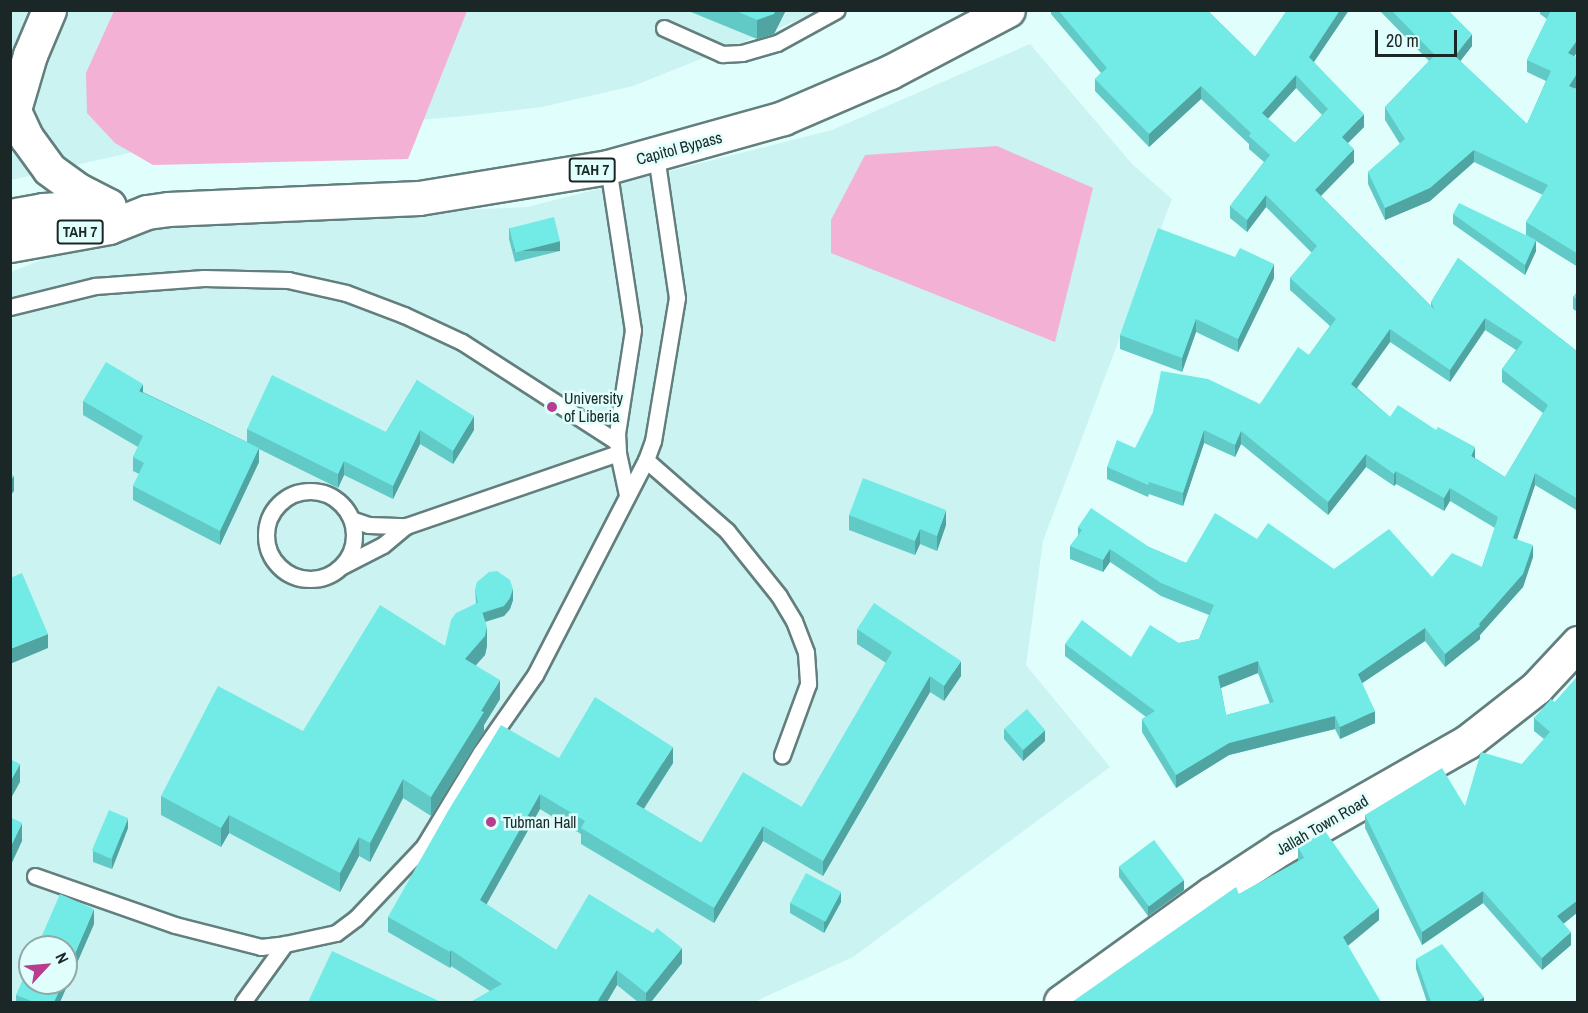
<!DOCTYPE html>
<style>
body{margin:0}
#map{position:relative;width:1588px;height:1013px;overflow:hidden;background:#dffefc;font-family:"Archivo Narrow",sans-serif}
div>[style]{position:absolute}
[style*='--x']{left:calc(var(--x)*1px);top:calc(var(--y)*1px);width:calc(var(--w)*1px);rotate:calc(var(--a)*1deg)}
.built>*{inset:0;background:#cbf3f1}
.green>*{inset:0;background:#f3b1d6}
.roads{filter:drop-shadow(2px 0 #637f7d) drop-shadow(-2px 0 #637f7d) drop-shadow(0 2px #637f7d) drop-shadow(0 -2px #637f7d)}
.lane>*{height:15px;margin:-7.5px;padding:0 7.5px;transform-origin:7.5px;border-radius:7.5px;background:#fff}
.lane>.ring{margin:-7.5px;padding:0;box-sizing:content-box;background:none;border:15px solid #fff;border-radius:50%}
.secondary>*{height:33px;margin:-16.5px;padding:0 16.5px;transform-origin:16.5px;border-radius:16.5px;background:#fff}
.highway>*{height:33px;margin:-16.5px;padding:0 16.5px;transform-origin:16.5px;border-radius:16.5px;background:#fff}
.wall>*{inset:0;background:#62cac6}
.shaded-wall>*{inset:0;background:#50a4a1;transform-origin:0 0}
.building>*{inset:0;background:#72ebe6;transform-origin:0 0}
.dots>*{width:16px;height:16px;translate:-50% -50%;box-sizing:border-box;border:3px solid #dffefc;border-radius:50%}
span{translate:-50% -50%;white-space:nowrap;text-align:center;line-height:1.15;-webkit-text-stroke:5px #dffefc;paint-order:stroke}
.shield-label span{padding:2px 4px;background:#dffefc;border:2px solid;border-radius:4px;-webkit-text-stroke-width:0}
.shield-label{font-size:15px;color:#1b2726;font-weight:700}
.street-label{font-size:16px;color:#1b2726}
.poi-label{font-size:16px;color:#1b2726}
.left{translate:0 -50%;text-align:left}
.frame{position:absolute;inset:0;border:12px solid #1b2726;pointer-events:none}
.north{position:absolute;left:18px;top:935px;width:60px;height:60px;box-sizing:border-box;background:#dffefc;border:2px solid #91a8a6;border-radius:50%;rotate:64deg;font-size:16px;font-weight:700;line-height:24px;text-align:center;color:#1b2726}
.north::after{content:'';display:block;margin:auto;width:21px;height:27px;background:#b83d8e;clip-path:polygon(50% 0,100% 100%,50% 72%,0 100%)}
.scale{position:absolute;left:1375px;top:30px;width:82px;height:27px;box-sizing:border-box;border:3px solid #1b2726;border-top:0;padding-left:8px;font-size:18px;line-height:21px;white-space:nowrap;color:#1b2726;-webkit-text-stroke:4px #dffefc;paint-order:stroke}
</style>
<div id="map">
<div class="built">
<i style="clip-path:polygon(10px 11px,821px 11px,633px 86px,542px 107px,465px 116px,194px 138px,11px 180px)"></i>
<i style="clip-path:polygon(evenodd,1030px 44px,1132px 164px,1172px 199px,1043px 541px,1026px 665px,1110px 767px,853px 957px,754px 1002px,11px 1002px,11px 272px,124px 227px,527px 207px,832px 130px,1030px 44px,30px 947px,66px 947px,66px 983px,30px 983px,30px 947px)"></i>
</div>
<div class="green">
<i style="clip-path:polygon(114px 11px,114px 10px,467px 11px,408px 159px,153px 165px,115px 143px,87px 113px,86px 73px)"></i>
<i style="clip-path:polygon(997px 146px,1093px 188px,1055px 342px,831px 253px,831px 220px,865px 155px)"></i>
</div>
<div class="roads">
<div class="lane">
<i style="--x:664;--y:28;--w:64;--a:24.1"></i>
<i style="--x:722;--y:54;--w:20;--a:-3"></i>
<i style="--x:742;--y:53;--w:36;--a:-16"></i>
<i style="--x:777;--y:43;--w:68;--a:-28.8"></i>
<i style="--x:608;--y:167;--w:165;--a:81.3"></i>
<i style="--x:633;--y:330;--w:104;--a:98.8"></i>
<i style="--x:617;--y:433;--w:20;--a:87"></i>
<i style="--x:618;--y:453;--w:43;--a:77.9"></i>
<i style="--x:10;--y:307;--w:88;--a:-13.9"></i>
<i style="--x:95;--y:286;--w:109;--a:-4.2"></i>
<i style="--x:204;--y:278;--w:84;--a:1.4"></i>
<i style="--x:288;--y:280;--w:59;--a:12.6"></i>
<i style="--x:346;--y:293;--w:62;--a:20.8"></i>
<i style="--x:404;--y:315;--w:64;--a:25"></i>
<i style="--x:462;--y:342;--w:184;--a:32.8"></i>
<i style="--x:646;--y:460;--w:108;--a:41.2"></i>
<i style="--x:727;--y:531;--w:83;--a:51.3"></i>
<i style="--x:779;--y:596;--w:29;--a:59"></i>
<i style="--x:794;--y:621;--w:34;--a:69"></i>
<i style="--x:806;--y:653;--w:31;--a:86"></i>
<i style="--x:808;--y:684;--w:76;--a:110.1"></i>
<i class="ring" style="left:266px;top:491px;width:73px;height:73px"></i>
<i style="--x:351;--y:519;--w:18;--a:19"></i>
<i style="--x:368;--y:525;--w:38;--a:2"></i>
<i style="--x:406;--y:526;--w:224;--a:-19"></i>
<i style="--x:342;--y:566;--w:46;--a:-27.1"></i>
<i style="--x:383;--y:545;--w:30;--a:-40"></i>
<i style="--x:35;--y:876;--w:148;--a:19.3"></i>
<i style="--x:175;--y:925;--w:89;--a:14.3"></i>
<i style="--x:261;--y:947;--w:24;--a:-7"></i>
<i style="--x:243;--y:1002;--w:72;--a:-54.1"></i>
<i style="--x:285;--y:944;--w:52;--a:-12.2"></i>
<i style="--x:336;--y:933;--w:25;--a:-37"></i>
<i style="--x:356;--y:918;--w:99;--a:-46.6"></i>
<i style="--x:424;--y:846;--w:110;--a:-58.8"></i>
<i style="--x:481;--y:752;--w:94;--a:-55"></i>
<i style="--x:535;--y:675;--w:242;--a:-62.7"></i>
<i style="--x:646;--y:460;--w:20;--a:-70"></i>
<i style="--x:653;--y:441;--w:145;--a:-80.5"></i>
<i style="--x:677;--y:298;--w:145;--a:-98.4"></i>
</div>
<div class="secondary">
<i style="--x:10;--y:123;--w:71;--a:-73.6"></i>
<i style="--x:30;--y:55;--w:49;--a:-67.1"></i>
<i style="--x:1061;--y:1002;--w:185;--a:-35.8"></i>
<i style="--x:1211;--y:894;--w:84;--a:-33.3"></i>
<i style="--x:1281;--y:848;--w:214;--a:-29.7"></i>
<i style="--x:1467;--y:742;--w:88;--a:-38"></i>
<i style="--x:1536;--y:688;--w:62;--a:-47"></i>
</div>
<div class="highway">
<i style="--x:14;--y:111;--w:29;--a:65"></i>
<i style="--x:26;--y:137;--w:39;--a:54"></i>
<i style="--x:49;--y:169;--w:36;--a:36"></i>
<i style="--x:78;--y:190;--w:34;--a:27"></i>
<i style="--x:10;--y:216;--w:34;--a:-10"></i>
<i style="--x:43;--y:210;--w:66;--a:-3.5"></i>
<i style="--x:10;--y:245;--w:101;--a:-10.3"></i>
<i style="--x:109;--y:227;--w:41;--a:-21.5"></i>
<i style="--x:147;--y:212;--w:21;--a:-8"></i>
<i style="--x:168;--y:209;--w:251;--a:-2.5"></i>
<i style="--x:419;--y:198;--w:192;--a:-9.3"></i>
<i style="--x:608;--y:167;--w:182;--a:-15.6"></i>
<i style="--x:783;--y:118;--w:116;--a:-23.3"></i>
<i style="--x:890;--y:72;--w:133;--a:-27.7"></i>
</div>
</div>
<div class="wall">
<i style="clip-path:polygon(686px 10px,786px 10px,774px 34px,757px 39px)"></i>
<i style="clip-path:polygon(evenodd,1051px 10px,1209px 10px,1208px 11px,1255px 57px,1286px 12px,1283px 10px,1349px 10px,1314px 62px,1364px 127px,1348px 143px,1354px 162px,1321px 196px,1431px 306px,1431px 302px,1458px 258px,1578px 352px,1578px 511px,1535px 485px,1517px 539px,1533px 557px,1523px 587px,1480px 635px,1480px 639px,1445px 667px,1425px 641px,1362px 683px,1375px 723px,1340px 739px,1335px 729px,1229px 755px,1176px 788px,1142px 732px,1142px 719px,1146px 717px,1065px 656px,1065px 644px,1131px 657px,1179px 643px,1199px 639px,1209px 615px,1161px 596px,1110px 562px,1103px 572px,1070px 559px,1070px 546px,1078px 536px,1078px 527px,1149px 547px,1186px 563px,1257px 539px,1334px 569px,1432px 577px,1482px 567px,1495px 528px,1450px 501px,1444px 511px,1396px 484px,1394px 486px,1366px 467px,1328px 515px,1241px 444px,1235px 457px,1204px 443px,1183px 506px,1149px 494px,1148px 497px,1107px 479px,1107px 467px,1135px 448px,1260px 404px,1309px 355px,1330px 326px,1290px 290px,1290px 278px,1312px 253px,1266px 207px,1247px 232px,1230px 218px,1230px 206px,1264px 162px,1249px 149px,1249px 144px,1201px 99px,1149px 147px,1095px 91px,1095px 79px,1101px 73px,1051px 14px,1051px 10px,1296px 88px,1322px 115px,1295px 143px,1268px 119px,1296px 88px,1051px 10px,1485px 330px,1516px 350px,1502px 369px,1502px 382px,1543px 413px,1505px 477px,1475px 458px,1390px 417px,1357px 388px,1390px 342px,1450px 382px,1485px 330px,1051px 10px,1258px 673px,1270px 704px,1226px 715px,1221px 688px,1258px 673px)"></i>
<i style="clip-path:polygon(1379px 10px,1448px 10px,1472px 46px,1460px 61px,1527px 124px,1546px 81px,1527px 72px,1527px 60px,1547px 19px,1540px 14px,1540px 10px,1578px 10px,1578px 51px,1574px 56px,1578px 58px,1578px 84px,1575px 89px,1578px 90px,1578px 267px,1536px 241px,1536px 251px,1525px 275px,1453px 224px,1453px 214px,1531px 238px,1526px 235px,1526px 222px,1543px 195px,1474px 162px,1430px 201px,1385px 220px,1368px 184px,1368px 172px,1400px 144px,1385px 120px,1385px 107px,1429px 61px)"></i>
<i style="clip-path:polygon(509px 228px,560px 251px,515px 262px,509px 239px)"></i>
<i style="clip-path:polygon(1235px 257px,1274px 278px,1238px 352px,1196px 332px,1182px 372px,1120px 349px,1120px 335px)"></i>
<i style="clip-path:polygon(1578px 291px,1578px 312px,1573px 309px,1573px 297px)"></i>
<i style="clip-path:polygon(417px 380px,474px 430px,453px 464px,420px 444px,393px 499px,344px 475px,338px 488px,259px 449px,259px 462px,220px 545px,133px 500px,133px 486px,139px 474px,133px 471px,133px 457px,138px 447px,83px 415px,83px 401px,143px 392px,247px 442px,247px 429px,386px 432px)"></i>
<i style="clip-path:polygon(849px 515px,946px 525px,937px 551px,920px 544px,915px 555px,849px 530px)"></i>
<i style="clip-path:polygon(475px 589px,513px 600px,510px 609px,504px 616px,485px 622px,487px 646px,485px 655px,476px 665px,500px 699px,484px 725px,484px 731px,431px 816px,403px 798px,370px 862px,359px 856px,340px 892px,229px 833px,221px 847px,161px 815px,161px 796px,303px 731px,445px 646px,476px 603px)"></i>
<i style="clip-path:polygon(857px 629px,961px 676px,944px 701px,930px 692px,823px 876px,763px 841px,714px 923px,581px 844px,581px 834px,540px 809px,486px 904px,556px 950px,682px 963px,651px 1002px,638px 1002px,617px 985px,607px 1002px,471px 1002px,490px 991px,451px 966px,450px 968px,388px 932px,388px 917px,559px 758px,673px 763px,644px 809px,701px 843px,802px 807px,886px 663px,857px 644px)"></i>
<i style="clip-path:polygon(1578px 676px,1578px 912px,1563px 924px,1571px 945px,1542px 970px,1483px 903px,1422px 945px,1365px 828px,1365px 815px,1465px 806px,1522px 764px,1544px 739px,1534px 731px,1534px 718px,1555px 702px)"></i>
<i style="clip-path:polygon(1004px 729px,1045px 741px,1023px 761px,1004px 739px)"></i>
<i style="clip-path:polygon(128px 828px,112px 869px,93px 862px,93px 851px)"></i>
<i style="clip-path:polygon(1298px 847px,1379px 920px,1348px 945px,1239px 894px,1298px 861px)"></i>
<i style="clip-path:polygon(1119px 867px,1184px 890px,1148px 916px,1119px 877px)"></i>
<i style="clip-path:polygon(841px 902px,824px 933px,790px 913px,790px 903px)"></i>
<i style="clip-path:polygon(94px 924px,60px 1002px,16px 1002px,16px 995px)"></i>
<i style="clip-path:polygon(1416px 959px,1484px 1002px,1427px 1002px,1416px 969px)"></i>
</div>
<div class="shaded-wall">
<i style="clip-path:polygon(776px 10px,786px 10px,774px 34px,757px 39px,757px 20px)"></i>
<i style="clip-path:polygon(1340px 10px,1349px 10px,1309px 69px,1309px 57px)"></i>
<i style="clip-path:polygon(1472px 34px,1472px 46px,1455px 68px,1455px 56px)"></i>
<i style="clip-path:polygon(1578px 39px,1578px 51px,1568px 65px,1568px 53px)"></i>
<i style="clip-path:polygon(1578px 72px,1578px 84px,1569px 99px,1569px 86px)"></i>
<i style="clip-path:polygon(1296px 75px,1296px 88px,1262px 125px,1262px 113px)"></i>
<i style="clip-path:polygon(1201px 86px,1201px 99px,1149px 147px,1149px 134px)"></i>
<i style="clip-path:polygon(1364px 114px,1364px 127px,1342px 149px,1342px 137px)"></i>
<i style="clip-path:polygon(1354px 149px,1354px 162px,1315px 202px,1315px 190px)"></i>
<i style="clip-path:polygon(1474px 150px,1474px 162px,1430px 201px,1385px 220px,1385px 208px)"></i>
<i style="clip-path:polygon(1266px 195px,1266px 207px,1247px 232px,1247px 220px)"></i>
<i style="clip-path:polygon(1536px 240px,1536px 251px,1525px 275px,1525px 265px)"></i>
<i style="left:560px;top:241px;width:10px;height:46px;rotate:90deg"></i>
<i style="clip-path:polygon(1274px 264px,1274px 278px,1238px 352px,1238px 339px)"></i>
<i style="clip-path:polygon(1485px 318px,1485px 330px,1450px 382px,1450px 370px)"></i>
<i style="clip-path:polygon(1196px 319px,1196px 332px,1182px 372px,1182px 358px)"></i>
<i style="clip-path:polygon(1390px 329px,1390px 342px,1351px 396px,1351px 384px)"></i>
<i style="clip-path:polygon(143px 384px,143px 398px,139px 391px)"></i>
<i style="clip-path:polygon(474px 416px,474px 430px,453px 464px,453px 451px)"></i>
<i style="clip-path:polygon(420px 430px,420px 444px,393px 499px,393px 486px)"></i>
<i style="clip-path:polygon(1204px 430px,1204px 443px,1183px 506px,1183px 493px)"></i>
<i style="clip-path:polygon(1241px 431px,1241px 444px,1235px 457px,1235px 445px)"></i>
<i style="clip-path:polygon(1475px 447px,1475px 459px,1471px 456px)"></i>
<i style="clip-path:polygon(259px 448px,259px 462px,220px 545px,220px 531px)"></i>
<i style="clip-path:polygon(1366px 454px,1366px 467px,1328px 515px,1328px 502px)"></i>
<i style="clip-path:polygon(344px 461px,344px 475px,338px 488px,338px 474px)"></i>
<i style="clip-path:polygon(1396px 471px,1396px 484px,1394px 486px,1394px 474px)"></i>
<i style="clip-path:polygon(1535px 473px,1535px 485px,1513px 551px,1513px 538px)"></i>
<i style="clip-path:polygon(14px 476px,14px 491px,10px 496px,10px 481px)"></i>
<i style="clip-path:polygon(1450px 488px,1450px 501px,1444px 511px,1444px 498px)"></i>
<i style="clip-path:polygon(946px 510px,946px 525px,937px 551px,937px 536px)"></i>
<i style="clip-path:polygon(920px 529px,920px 544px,915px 555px,915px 541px)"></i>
<i style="clip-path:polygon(1533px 545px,1533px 557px,1523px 587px,1480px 635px,1480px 639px,1445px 667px,1445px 654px,1479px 624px)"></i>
<i style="clip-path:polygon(1110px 549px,1110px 562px,1103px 572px,1103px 560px)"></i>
<i style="clip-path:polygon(513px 589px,513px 600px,510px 609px,504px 616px,481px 623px,481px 613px)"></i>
<i style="clip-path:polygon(487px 627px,487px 646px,485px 655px,465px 677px,465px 659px)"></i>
<i style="clip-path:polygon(1425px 628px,1425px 641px,1358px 686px,1358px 674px)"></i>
<i style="clip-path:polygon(48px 634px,48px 648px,10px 664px,10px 649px)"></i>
<i style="clip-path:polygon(961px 661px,961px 676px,944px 701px,944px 686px)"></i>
<i style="clip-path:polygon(1258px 661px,1258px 673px,1218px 689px,1218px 676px)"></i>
<i style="clip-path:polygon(930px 676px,930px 692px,823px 876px,823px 861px)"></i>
<i style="clip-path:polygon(500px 680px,500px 699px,484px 725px,484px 731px,431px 816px,431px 797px,481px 711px)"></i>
<i style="clip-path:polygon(1375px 711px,1375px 723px,1340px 739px,1340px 727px)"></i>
<i style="clip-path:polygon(1335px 716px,1335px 729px,1229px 755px,1176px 788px,1176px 775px,1229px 743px)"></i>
<i style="clip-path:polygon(1045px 730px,1045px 741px,1023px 761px,1023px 751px)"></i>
<i style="clip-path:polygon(673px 747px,673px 763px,636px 820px,636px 804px)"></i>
<i style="clip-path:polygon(20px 764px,20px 782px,10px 800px,10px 782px)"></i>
<i style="clip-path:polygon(403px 779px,403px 798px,370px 862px,370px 843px)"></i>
<i style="clip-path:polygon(540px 794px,540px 809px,480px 916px,480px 900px)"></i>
<i style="clip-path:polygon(229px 815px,229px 833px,221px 847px,221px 828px)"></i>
<i style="clip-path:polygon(128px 818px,128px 828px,112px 869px,112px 859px)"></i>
<i style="clip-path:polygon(22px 823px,22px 841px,10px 867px,10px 848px)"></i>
<i style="clip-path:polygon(763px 826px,763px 841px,714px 923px,714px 908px)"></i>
<i style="clip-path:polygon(359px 837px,359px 856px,340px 892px,340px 873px)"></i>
<i style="clip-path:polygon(1184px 880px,1184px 890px,1148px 916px,1148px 906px)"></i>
<i style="clip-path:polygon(1483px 891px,1483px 903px,1422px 945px,1422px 932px)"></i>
<i style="clip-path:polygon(841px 892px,841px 902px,824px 933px,824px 922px)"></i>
<i style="clip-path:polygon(1578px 900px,1578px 912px,1557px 929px,1557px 916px)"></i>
<i style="clip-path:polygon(1379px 908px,1379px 920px,1343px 950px,1343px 937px)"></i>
<i style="clip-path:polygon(94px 909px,94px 924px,60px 1002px,54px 1002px,63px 983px,66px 983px,66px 975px)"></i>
<i style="clip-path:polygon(1571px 932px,1571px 945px,1542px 970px,1542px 958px)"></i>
<i style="clip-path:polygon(682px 948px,682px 963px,651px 1002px,646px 1002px,646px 993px)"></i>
<i style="clip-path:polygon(451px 950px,451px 966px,450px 968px,450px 952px)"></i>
<i style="clip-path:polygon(617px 970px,617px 985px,607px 1002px,597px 1002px)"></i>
<i style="clip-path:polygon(1484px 997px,1484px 1002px,1476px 1002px)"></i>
</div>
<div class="building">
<i style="clip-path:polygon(734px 10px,776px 10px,774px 14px,757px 20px)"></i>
<i style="clip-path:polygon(evenodd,1058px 10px,1207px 10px,1255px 57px,1287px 10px,1340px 10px,1309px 57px,1364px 114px,1342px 137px,1354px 149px,1315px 190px,1435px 310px,1431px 302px,1458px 258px,1578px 352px,1578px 499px,1535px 473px,1513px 538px,1533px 545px,1523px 574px,1479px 624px,1480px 626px,1445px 654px,1425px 628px,1358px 674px,1375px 711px,1340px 727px,1335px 716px,1229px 743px,1176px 775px,1142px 719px,1155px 711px,1065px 644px,1082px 620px,1131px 657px,1150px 625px,1179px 643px,1199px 639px,1214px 605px,1161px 583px,1110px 549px,1103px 560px,1070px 546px,1082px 530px,1078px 527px,1091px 508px,1149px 547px,1186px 563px,1215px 513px,1257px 539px,1268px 523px,1334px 569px,1389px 529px,1432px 577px,1452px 553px,1482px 567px,1498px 517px,1450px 488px,1444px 498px,1396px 471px,1394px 474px,1366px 454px,1328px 502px,1241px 431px,1235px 445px,1204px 430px,1183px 493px,1149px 482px,1148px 485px,1107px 467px,1117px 440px,1135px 448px,1153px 412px,1161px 371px,1208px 379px,1260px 404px,1298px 347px,1309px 355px,1336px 319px,1290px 278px,1317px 246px,1266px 195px,1247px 220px,1230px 206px,1270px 155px,1249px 136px,1251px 133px,1201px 86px,1149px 134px,1095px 79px,1107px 68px,1058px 10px,1296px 75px,1328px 109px,1295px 143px,1262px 113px,1296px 75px,1058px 10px,1485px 318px,1523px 342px,1502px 369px,1548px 405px,1505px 477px,1471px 456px,1475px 447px,1438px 427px,1436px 430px,1398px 405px,1390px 417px,1351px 384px,1390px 329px,1450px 370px,1485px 318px,1058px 10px,1258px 661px,1274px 702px,1226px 715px,1218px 676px,1258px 661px)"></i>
<i style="clip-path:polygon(1391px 10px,1448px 10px,1472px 34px,1455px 56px,1527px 124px,1551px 71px,1527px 60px,1551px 10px,1578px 10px,1578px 39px,1568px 53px,1578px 58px,1578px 72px,1569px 86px,1578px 90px,1578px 254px,1526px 222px,1548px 185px,1474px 150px,1430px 188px,1385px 208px,1368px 172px,1405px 139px,1385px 107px,1435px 55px)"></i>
<i style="clip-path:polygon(1459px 203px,1536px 240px,1525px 265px,1453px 214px)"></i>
<i style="left:554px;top:217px;width:25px;height:46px;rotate:76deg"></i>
<i style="clip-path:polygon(1158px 228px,1235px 257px,1240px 248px,1274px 264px,1238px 339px,1196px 319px,1182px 358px,1120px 335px)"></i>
<i style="clip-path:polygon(1578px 291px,1578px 300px,1573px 297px)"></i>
<i style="clip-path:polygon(106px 362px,143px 384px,139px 391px,259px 448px,220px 531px,133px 486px,144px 463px,133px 457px,143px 436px,83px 401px)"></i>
<i style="clip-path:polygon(272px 375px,386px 432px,417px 380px,474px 416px,453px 451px,420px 430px,393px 486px,344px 461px,338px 474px,247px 429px)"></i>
<i style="clip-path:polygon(10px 473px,14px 476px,10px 481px)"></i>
<i style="clip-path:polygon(863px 478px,946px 510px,937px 536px,920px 529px,915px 541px,849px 515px)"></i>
<i style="clip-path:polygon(497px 571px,510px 580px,513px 589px,510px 598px,504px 606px,482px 613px,478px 602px,475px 589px,477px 582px,489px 572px)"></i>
<i style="clip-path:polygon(22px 573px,48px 634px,10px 649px,10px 578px)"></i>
<i style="clip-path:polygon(479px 602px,487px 627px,485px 636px,465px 659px,500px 680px,481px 711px,484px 712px,431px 797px,403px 779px,370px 843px,359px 837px,340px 873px,229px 815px,221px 828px,161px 796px,218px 686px,303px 731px,380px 605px,445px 646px,451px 620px,456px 613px)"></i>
<i style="clip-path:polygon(874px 603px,961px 661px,944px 686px,930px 676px,823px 861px,763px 826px,714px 908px,581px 828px,585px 821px,540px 794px,480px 900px,556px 950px,589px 894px,653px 933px,657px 928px,682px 948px,646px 993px,617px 970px,597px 1002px,471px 1002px,502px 984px,451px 950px,450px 952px,388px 917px,448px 811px,501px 725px,559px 758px,595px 697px,673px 747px,636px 804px,701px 843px,743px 772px,802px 807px,892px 652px,857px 629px)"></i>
<i style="clip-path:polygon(1578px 676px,1578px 900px,1557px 916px,1571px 932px,1542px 958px,1483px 891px,1422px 932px,1365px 815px,1442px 768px,1465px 806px,1481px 752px,1522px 764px,1550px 732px,1534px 718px,1551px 699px,1555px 702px)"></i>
<i style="left:1027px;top:709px;width:28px;height:30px;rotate:49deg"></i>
<i style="clip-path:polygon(10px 759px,20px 764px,10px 782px)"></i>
<i style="left:109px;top:810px;width:21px;height:44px;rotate:23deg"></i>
<i style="clip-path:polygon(10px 817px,22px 823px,10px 848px)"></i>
<i style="clip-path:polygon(1325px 831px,1379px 908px,1343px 937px,1381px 1002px,1072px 1002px,1236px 887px,1239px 894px,1304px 858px,1298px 847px)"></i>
<i style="left:1154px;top:840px;width:50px;height:44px;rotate:53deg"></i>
<i style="left:806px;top:873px;width:40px;height:34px;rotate:28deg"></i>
<i style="clip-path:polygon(60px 894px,94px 909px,66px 975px,66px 947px,37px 947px)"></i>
<i style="clip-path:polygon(1442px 944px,1484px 997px,1476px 1002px,1431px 1002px,1416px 959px)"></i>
<i style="clip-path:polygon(332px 951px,441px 1002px,308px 1002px)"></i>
<i style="clip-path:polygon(30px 963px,30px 983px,63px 983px,54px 1002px,34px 1002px,16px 995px)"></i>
</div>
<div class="dots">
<i style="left:552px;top:407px;background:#b83d8e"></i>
<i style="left:491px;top:822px;background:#b83d8e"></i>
</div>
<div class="shield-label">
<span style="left:592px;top:170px">TAH 7</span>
<span style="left:80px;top:232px">TAH 7</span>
</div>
<div class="street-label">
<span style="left:679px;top:148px;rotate:-15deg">Capitol Bypass</span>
<span style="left:1322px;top:825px;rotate:-30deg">Jallah Town Road</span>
</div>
<div class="poi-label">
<span class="left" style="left:564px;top:407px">University<br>of Liberia</span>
<span class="left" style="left:503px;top:822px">Tubman Hall</span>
</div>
<div class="frame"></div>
<div class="north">N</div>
<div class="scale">20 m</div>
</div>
